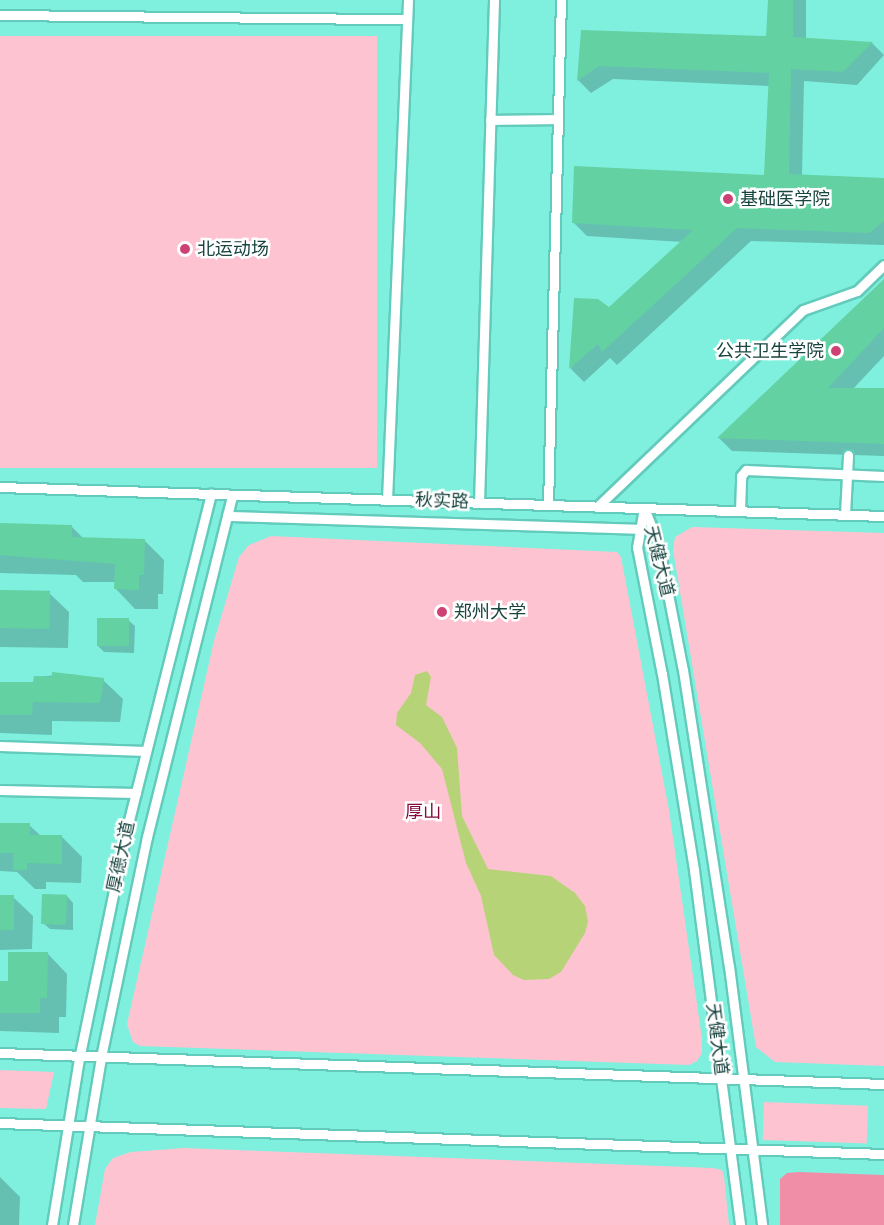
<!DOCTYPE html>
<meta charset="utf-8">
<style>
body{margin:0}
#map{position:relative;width:884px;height:1225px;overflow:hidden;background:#95fcec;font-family:"Public Sans","Noto Sans SC",sans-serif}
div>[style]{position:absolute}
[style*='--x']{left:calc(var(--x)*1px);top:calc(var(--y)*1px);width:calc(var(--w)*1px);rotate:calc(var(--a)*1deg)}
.built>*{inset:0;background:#7ff0de;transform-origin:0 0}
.green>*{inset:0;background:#fec3d1;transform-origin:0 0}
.forest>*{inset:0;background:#f08ea8}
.water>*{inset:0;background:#b7d377}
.shadow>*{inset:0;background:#0003}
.building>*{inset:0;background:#64d1a2;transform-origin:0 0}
.roads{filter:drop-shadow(2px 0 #63cbbc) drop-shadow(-2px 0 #63cbbc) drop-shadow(0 2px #63cbbc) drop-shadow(0 -2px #63cbbc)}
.service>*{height:9px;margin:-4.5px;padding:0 4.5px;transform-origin:4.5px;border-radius:4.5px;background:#fff}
.dots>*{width:16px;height:16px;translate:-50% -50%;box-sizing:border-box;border:3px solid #fff;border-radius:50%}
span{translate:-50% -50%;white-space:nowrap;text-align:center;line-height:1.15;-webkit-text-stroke:5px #fff;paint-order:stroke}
.poi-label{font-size:18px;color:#19453f}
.left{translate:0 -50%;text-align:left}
.right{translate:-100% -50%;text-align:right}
.street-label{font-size:18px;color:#19453f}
.park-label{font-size:18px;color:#830d40}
</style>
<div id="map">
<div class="built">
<i style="left:0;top:0;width:884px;height:1225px"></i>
</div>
<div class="green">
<i style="left:0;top:36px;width:377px;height:432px"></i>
<i style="clip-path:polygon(692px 527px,884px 533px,884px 1066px,775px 1062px,756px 1047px,673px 550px,675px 537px)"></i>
<i style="clip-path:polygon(271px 536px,617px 552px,621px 557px,669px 810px,702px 1039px,702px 1053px,697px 1061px,689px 1065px,140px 1046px,133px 1042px,127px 1024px,214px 641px,239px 557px,249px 545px)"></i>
<i style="clip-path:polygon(0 1070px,54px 1072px,46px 1109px,0 1108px)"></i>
<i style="left:764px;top:1102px;width:104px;height:38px;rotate:2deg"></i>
<i style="clip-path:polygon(184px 1148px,713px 1168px,722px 1170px,724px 1177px,729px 1225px,95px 1225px,105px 1169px,113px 1158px,131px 1152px)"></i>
</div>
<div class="forest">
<i style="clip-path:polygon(799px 1172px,884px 1175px,884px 1225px,780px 1225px,780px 1179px,787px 1173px)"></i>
</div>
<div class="water">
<i style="clip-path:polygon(427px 671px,431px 677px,426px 705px,442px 717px,457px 748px,462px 816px,488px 869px,551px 876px,575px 893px,585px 906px,588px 922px,585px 933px,561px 972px,549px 979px,524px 980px,513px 975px,494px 955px,481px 896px,466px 863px,442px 769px,420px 743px,396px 725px,397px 713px,411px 693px,415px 675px)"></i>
</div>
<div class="shadow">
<i style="clip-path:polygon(769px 0,806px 0,806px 40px,872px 43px,884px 55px,857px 85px,804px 81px,802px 176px,884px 180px,884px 245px,751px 241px,617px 365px,610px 358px,584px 382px,571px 369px,576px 300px,610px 309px,682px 242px,587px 236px,574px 223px,766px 177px,770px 86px,613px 79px,591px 93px,578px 80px,582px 32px,768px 37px)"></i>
<i style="clip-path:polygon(884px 281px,884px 356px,852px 390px,884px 390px,884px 456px,732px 451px,719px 438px)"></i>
<i style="clip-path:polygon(0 525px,72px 527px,83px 538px,144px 540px,164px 560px,163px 594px,158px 594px,158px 609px,135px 609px,116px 589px,116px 582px,83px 582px,76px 575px,0 573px)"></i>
<i style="clip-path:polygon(0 591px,49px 593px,69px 612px,68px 648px,0 647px)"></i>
<i style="clip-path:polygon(128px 620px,135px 626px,134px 653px,104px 652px,98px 646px)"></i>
<i style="clip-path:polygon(71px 674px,103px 680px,123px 699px,120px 722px,52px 721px,52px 735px,0 733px,0 683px,35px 684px,35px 677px)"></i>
<i style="clip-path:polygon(0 824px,29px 825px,41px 836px,62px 837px,82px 857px,81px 883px,46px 882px,46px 889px,35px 889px,17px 872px,0 871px)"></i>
<i style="clip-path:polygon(0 896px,13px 897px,33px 916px,32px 949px,0 950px)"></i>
<i style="clip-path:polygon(67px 896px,73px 903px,73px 930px,50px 929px,43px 923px)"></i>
<i style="clip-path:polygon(48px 954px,67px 974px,66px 1017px,59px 1017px,59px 1033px,0 1031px,0 982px,9px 982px)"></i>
<i style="clip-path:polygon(0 1177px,20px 1197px,19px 1225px,0 1225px)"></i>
</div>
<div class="building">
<i style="clip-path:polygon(768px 0,793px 0,793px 37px,873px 42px,843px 72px,791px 69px,789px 174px,884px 178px,884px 221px,869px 233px,737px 228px,602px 352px,598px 344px,569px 369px,574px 298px,598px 299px,609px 307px,693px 230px,572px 223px,574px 166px,764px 175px,769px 73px,599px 66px,577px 81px,581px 30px,766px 36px)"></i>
<i style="clip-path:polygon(884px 279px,884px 328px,828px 388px,884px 388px,884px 444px,717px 438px)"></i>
<i style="clip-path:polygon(0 523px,72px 525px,72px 537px,145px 539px,144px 575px,139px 575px,139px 590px,114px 589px,115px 564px,0 555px)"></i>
<i style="left:0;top:590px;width:50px;height:38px;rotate:1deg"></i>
<i style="left:97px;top:618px;width:32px;height:28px"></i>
<i style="clip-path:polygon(52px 672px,104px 678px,100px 703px,33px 702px,32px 715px,0 715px,0 682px,33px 682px,34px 676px,52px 677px)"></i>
<i style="clip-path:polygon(0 823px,30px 823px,30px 835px,62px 835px,62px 864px,27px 863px,27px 870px,13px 870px,14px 853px,0 853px)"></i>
<i style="left:42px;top:894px;width:25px;height:30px;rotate:2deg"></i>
<i style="left:0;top:895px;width:14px;height:35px"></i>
<i style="clip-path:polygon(8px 952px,48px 952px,47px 998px,40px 998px,40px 1013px,0 1013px,0 981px,8px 981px)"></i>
</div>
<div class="roads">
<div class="service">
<i style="--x:0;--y:15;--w:407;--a:0.6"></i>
<i style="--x:490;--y:120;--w:68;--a:-0.8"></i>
<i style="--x:0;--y:487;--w:884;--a:1.88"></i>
<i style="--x:387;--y:500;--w:500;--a:-87.59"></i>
<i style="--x:479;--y:503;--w:503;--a:-88.29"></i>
<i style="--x:548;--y:505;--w:505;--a:-88.53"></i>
<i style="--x:597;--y:507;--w:285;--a:-43.7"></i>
<i style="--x:803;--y:310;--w:57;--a:-19.4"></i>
<i style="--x:857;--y:291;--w:37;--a:-44"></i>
<i style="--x:644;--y:508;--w:38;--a:68"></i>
<i style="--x:658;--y:543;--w:129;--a:78.9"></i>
<i style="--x:683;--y:670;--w:300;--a:81.2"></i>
<i style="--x:729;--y:966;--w:261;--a:82.7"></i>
<i style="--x:644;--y:508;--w:40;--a:100"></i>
<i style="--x:637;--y:547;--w:129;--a:78.9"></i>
<i style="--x:662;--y:674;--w:199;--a:80.7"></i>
<i style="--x:694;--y:870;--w:358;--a:82.6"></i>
<i style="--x:740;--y:511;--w:35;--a:-88"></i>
<i style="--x:741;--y:476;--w:8;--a:-50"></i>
<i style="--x:746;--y:470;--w:138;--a:2.5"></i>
<i style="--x:845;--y:515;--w:60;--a:-87.1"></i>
<i style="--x:227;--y:516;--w:413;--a:1.8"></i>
<i style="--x:0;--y:746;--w:146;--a:2"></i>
<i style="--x:0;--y:790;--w:136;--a:1.3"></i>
<i style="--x:0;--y:1053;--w:885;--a:2.01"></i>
<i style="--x:0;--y:1123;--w:885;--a:2.01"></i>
<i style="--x:52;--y:1225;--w:168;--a:-80.8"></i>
<i style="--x:79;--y:1059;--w:232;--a:-78.3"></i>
<i style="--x:126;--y:832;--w:349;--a:-75.9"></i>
<i style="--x:73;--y:1225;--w:170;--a:-80.5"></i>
<i style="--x:101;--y:1057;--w:225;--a:-78.2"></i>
<i style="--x:147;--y:837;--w:352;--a:-76"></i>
</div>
</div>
<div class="dots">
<i style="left:728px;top:199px;background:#ce4273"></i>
<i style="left:185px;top:249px;background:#ce4273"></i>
<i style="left:836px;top:351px;background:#ce4273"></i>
<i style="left:442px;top:612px;background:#ce4273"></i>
</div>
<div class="poi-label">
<span class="left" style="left:740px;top:199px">基础医学院</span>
<span class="left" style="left:197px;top:249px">北运动场</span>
<span class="right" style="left:824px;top:351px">公共卫生学院</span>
<span class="left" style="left:454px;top:612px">郑州大学</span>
</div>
<div class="street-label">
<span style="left:442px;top:501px;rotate:2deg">秋实路</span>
<span style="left:659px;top:561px;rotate:76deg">天健大道</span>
<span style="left:121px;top:857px;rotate:-78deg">厚德大道</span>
<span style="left:717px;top:1039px;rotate:83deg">天健大道</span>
</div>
<div class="park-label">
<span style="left:423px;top:812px">厚山</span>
</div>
</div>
